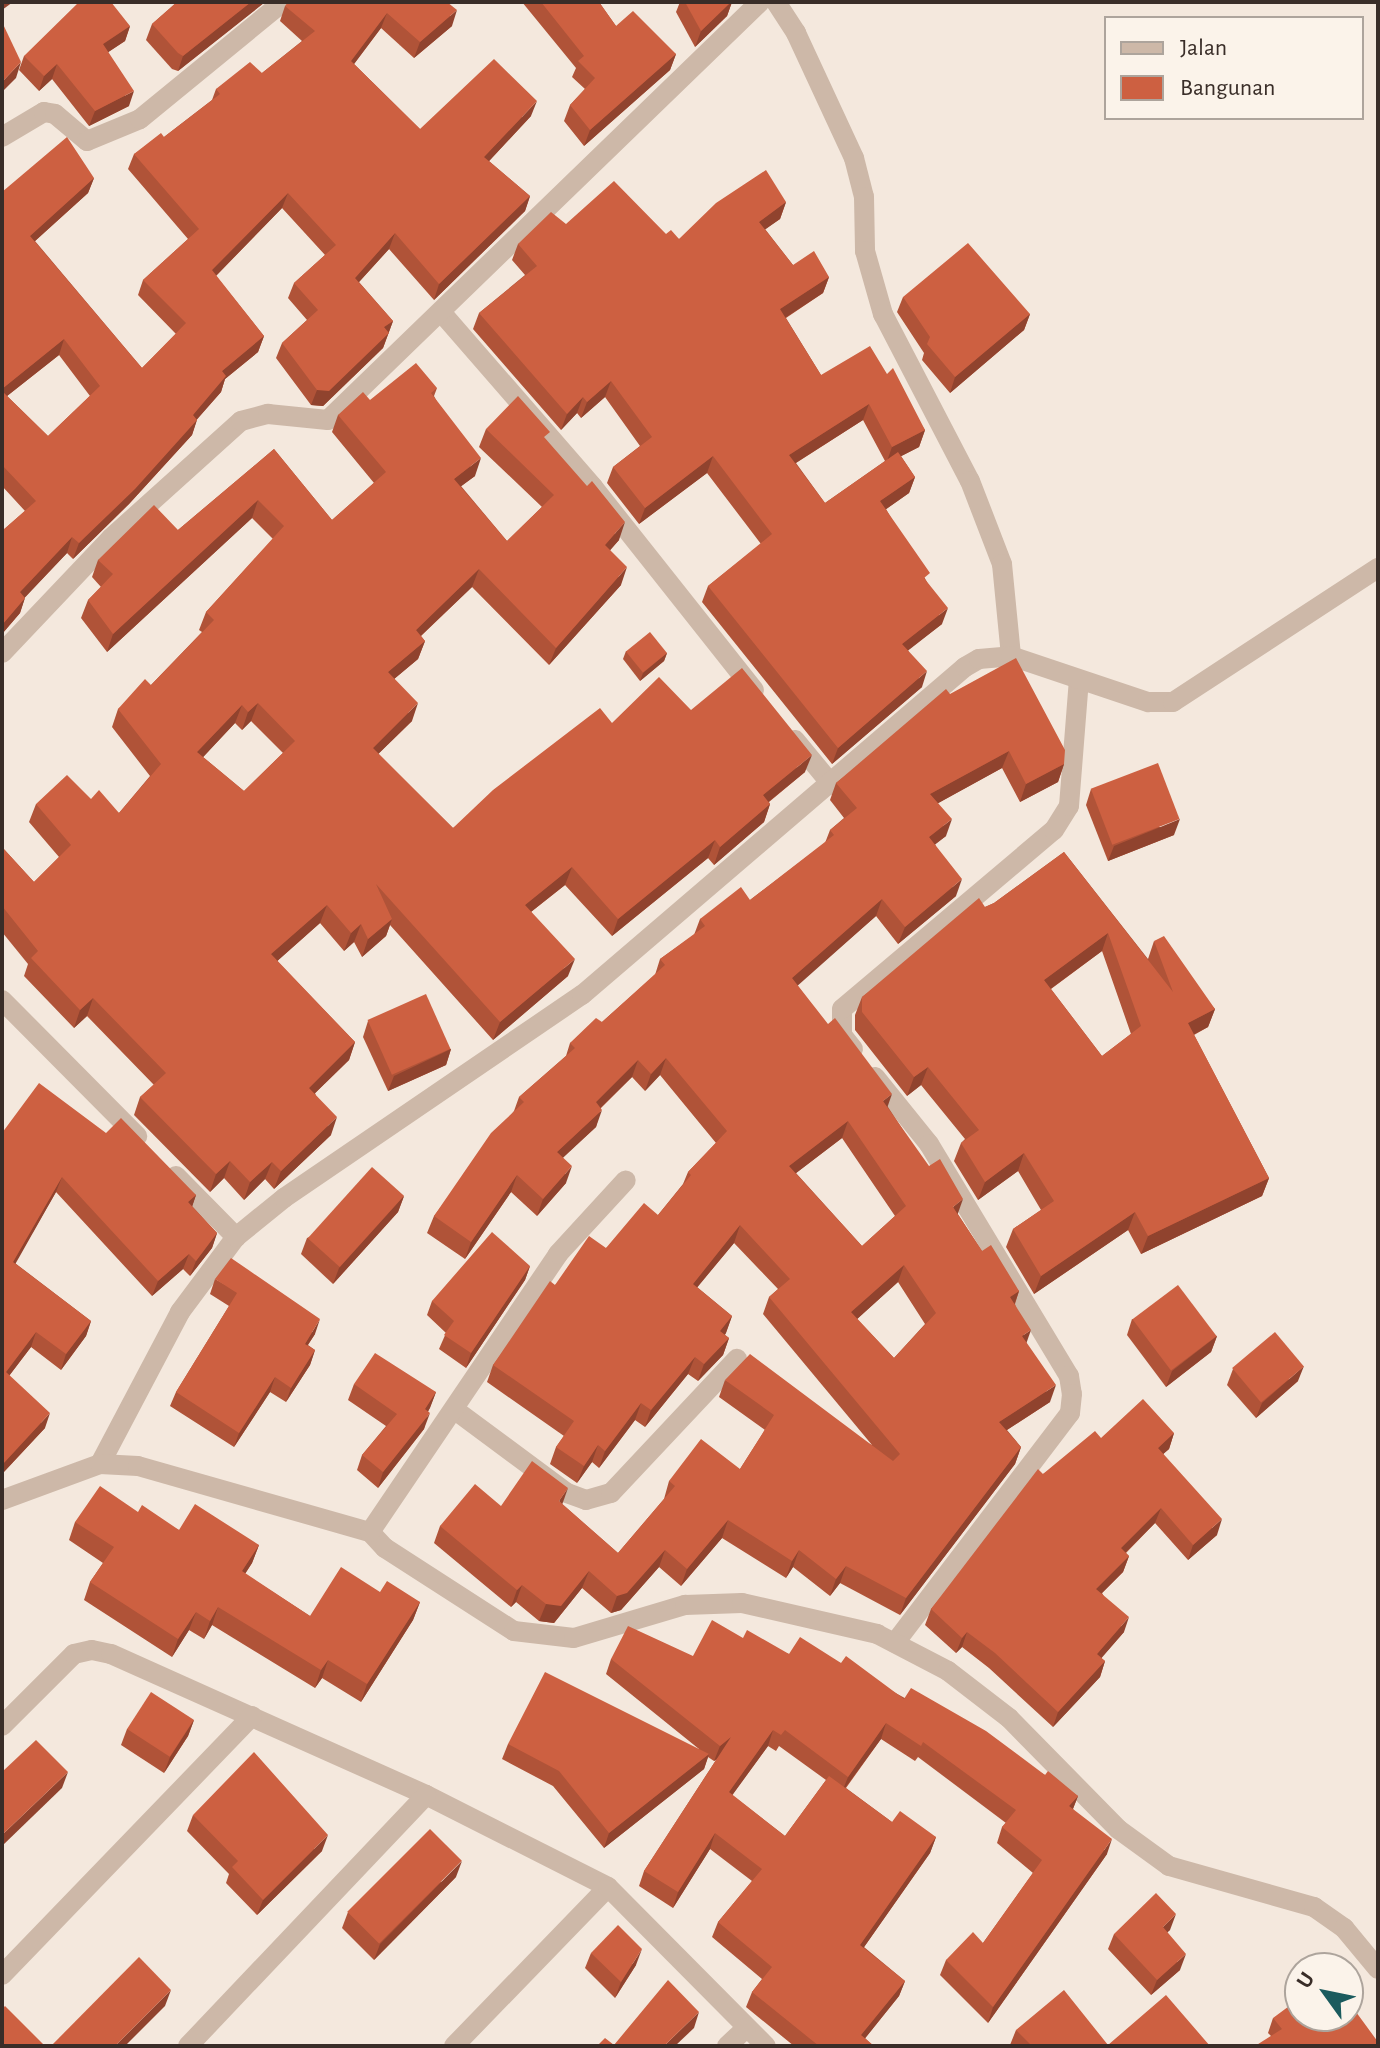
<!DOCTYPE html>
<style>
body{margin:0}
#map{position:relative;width:1380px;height:2048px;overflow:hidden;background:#f4e8dd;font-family:"Alegreya Sans",sans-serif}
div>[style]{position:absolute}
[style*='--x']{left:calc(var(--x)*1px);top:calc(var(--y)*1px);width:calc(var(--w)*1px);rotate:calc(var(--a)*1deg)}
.minor>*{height:20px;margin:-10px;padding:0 10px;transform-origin:10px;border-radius:10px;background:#cdb8a8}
.wall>*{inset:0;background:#b05338}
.shaded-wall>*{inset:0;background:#90432e}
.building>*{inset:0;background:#cd6041;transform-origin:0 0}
span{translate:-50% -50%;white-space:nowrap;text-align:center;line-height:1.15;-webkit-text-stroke:6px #fbf3ea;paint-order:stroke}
.frame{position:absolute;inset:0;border:4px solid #392d28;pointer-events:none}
.legend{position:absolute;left:1104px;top:16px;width:260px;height:104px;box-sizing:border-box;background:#fbf3ea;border:2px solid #ada49c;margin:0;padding:10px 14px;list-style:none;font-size:24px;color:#392d28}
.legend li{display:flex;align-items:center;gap:16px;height:40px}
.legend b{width:40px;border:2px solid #ada49c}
.north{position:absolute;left:1284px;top:1952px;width:80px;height:80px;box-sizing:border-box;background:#fbf3ea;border:2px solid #ada49c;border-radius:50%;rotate:303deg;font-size:22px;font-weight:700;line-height:32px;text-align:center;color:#392d28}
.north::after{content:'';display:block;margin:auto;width:28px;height:36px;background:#1b5b5e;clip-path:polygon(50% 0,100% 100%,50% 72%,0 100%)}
</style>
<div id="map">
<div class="minor">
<i style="--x:776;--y:2;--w:37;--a:57"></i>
<i style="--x:796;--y:33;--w:138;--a:65.1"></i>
<i style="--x:854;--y:158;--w:40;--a:75.6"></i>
<i style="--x:864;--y:197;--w:54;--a:88.9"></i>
<i style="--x:865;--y:251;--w:66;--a:74.1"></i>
<i style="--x:883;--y:314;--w:188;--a:62.5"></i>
<i style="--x:970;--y:481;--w:89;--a:68.9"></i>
<i style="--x:1002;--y:564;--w:92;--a:84.4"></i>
<i style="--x:2;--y:137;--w:49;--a:-30.8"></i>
<i style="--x:44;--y:112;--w:11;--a:10"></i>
<i style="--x:55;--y:114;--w:42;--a:40.2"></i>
<i style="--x:87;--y:141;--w:57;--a:-22.5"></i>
<i style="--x:140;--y:119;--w:185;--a:-39.3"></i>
<i style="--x:441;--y:312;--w:232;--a:49"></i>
<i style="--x:593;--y:487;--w:259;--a:51.6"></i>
<i style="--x:2;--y:653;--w:158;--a:-46.5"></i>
<i style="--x:111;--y:538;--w:175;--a:-42"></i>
<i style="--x:241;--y:421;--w:28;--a:-15"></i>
<i style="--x:268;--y:414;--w:60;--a:5.7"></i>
<i style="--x:328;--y:420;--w:601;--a:-44.06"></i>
<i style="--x:795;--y:740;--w:58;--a:50.6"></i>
<i style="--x:2;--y:1000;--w:192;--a:45.2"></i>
<i style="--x:853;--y:1049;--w:18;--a:-128"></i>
<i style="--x:842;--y:1035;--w:26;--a:-90"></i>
<i style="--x:842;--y:1009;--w:277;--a:-40.2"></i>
<i style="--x:1054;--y:830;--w:28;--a:-58"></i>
<i style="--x:1069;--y:806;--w:127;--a:-85.5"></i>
<i style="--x:875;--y:1077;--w:86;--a:51.1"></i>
<i style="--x:929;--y:1144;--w:271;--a:58.9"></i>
<i style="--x:1069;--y:1376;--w:18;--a:81"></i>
<i style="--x:1072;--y:1394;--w:19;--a:96"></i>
<i style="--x:1070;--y:1413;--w:289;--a:127.3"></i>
<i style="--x:176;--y:1176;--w:86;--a:45.5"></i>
<i style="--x:455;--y:1410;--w:139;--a:36.5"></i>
<i style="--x:567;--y:1493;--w:20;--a:20"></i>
<i style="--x:586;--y:1500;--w:26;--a:-16"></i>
<i style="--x:611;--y:1493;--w:184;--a:-46.8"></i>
<i style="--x:100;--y:1464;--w:172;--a:-62.2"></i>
<i style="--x:180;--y:1312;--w:94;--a:-53.3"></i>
<i style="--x:236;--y:1237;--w:62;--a:-39.1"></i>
<i style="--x:284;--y:1198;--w:361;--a:-34.3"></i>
<i style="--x:582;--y:995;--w:504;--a:-40.58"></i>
<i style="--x:965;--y:667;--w:16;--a:-30"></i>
<i style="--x:979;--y:659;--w:32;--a:-5"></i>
<i style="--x:1011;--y:656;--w:145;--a:18.6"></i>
<i style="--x:1148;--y:702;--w:25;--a:0"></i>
<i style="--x:1173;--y:702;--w:245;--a:-33.2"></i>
<i style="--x:2;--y:1500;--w:104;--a:-20.2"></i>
<i style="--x:100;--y:1464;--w:38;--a:3"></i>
<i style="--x:138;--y:1466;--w:241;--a:15.9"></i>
<i style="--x:370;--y:1532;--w:22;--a:47"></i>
<i style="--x:385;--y:1548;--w:153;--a:32.8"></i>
<i style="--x:514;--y:1631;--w:60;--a:6.7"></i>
<i style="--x:574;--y:1638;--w:116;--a:-16.6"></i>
<i style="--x:685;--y:1605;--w:57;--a:-2"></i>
<i style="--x:742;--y:1603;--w:139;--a:12.9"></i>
<i style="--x:877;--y:1634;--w:80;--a:27.5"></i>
<i style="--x:948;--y:1671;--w:77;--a:37.6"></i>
<i style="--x:1009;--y:1718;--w:156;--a:45.5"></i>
<i style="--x:1118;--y:1829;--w:63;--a:36"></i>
<i style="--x:1169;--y:1866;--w:151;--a:15.8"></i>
<i style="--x:1314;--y:1907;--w:37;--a:35"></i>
<i style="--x:1344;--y:1928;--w:53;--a:50.3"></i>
<i style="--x:370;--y:1532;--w:336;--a:-55.9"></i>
<i style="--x:558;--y:1254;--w:100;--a:-47.4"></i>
<i style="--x:2;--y:1726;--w:102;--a:-45"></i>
<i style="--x:74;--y:1654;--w:18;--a:-13"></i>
<i style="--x:92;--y:1650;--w:19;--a:12"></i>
<i style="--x:111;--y:1654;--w:345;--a:24.1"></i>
<i style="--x:426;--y:1795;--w:204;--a:26.8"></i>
<i style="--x:2;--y:1975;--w:360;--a:-46"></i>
<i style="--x:188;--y:2046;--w:346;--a:-46.5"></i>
<i style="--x:454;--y:2046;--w:221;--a:-45.9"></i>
<i style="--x:608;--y:1887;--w:224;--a:45.2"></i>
<i style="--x:727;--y:2046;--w:26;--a:-43"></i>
</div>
<div class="wall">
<i style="clip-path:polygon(177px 2px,265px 2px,178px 71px,172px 69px,146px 40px,152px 24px)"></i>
<i style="clip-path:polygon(evenodd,447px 2px,452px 26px,414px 58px,381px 28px,354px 64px,420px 129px,531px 116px,489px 161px,530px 196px,525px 211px,434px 300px,389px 249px,359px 282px,393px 321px,383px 348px,323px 406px,311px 405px,276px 358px,282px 343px,307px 320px,288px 298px,294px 283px,325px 255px,282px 208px,216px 276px,264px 336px,258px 352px,225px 379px,221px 392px,197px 419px,192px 435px,129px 504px,73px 559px,67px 553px,25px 597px,20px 613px,2px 634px,2px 531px,25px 511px,2px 486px,2px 192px,94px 178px,88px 193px,35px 241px,142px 368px,176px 334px,138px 295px,143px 280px,188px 239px,128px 169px,134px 154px,164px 137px,212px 100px,216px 89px,262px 73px,302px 41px,280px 21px,285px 6px,447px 2px,59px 355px,90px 396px,48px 436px,7px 396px,59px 355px)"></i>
<i style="clip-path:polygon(522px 2px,599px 2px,616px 26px,676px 54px,670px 70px,584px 146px,564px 121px,570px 105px,585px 89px,572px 77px,576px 68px)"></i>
<i style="clip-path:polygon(680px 2px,732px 2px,727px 16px,695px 47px,676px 12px)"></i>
<i style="clip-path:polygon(130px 26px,125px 41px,108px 52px,129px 106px,89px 126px,52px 79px,39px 91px,19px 70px,24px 56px)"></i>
<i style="clip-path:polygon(evenodd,786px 202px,780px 219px,765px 229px,793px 265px,829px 277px,823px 293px,786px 318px,821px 375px,887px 374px,925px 430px,919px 447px,901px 456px,915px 477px,909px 493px,886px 509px,927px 582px,942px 624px,908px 650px,922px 687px,832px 764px,702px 602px,708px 586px,761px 544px,707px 473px,639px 524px,607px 483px,613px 467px,640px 446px,605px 397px,581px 418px,577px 413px,561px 430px,473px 329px,479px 313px,525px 275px,512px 260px,518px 244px,566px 224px,666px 234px,679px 239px,786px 202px,863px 420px,885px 461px,825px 503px,796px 463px,863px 420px)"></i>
<i style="clip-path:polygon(903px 297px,1030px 314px,1024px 330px,950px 393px,922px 360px,924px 353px,897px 312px)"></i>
<i style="clip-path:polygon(evenodd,437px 388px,434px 396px,475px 476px,461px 486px,507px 541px,542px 507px,479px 447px,486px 429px,546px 440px,619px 540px,610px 550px,621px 585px,549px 665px,472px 587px,421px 636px,425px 641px,418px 659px,394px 679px,412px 721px,378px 754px,453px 828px,612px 723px,691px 710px,805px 772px,769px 802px,770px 804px,764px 822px,714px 865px,708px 858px,612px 936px,565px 885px,531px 912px,568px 976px,493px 1040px,390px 925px,386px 936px,362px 957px,354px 942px,344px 951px,320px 923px,277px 961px,355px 1042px,349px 1060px,315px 1093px,331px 1135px,274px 1189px,265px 1179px,244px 1200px,224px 1178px,210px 1192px,134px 1115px,140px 1097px,154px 1085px,87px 1016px,74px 1028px,24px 976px,28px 964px,2px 932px,2px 847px,34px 882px,59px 857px,29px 822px,36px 804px,91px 799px,119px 813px,150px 776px,112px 727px,118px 709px,151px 685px,202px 632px,199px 630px,206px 612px,273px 539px,252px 518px,107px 652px,81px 618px,88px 600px,101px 587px,92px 577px,98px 560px,178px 530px,274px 449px,332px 520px,374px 483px,332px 432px,338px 415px,370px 400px,437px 388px,251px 721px,283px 753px,244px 791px,203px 757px,235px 723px,242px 730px,251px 721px)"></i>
<i style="clip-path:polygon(626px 651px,667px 653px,664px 661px,640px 681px,623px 659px)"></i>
<i style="clip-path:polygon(evenodd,950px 694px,1064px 764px,1058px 782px,1020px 802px,1002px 768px,938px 803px,946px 836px,935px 844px,956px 896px,898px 944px,876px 916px,797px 985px,888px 1107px,982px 1251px,1019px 1291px,1015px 1304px,1026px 1343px,1050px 1402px,1007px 1430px,1021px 1447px,1015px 1464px,900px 1615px,840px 1583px,830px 1596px,793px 1567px,786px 1578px,722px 1538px,681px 1586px,659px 1567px,621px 1610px,611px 1613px,582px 1588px,554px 1623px,539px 1621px,516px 1602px,511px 1607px,434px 1543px,440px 1526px,501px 1506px,562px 1504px,618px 1553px,664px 1499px,669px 1481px,740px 1469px,765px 1430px,719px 1397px,725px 1380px,872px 1445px,763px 1314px,769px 1297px,778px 1289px,734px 1243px,697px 1287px,732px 1316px,725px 1335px,729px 1338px,723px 1355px,698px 1381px,688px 1374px,645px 1427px,635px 1420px,599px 1468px,592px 1462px,577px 1483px,550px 1464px,556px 1447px,564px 1436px,487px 1382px,493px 1365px,555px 1285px,606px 1248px,658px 1215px,683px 1184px,688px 1172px,716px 1143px,660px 1075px,645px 1091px,632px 1077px,601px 1108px,596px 1127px,563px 1157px,566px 1183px,537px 1216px,511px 1192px,465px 1259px,427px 1233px,434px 1216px,514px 1111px,519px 1097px,566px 1056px,570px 1043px,602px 1022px,655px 975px,660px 959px,694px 935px,700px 919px,750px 900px,825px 843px,830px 830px,844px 818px,830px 800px,836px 783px,950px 694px,842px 1138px,895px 1216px,862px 1246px,796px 1173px,842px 1138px,950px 694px,898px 1282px,925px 1324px,894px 1358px,857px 1319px,898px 1282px)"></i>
<i style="clip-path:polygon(1091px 789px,1174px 835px,1108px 861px,1086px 805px)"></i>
<i style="clip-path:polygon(evenodd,1064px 852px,1148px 959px,1154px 941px,1215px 1009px,1208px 1027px,1194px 1035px,1269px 1178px,1262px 1196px,1141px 1254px,1128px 1230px,1034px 1294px,1006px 1247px,1013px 1229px,1041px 1210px,1018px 1171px,978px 1200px,954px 1161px,961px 1143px,965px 1139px,921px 1085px,907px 1096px,855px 1030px,855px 1015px,862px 997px,985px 907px,994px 903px,1064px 852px,1102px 951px,1131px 1034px,1102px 1056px,1051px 989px,1102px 951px)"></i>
<i style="clip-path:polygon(368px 1021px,451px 1049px,446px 1065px,388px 1091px,363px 1037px)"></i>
<i style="clip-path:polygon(2px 1133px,106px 1133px,196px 1195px,192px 1206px,217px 1233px,212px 1248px,190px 1276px,183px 1269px,152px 1296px,56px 1192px,15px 1263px,91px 1321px,86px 1336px,61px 1370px,31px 1347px,9px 1376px,45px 1428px,2px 1474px)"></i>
<i style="clip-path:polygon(404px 1196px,398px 1212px,333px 1284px,301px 1254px,307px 1238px)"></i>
<i style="clip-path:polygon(530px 1266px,525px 1280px,466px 1368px,439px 1349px,446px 1333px,427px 1315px,432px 1301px)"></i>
<i style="clip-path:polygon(215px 1279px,315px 1334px,308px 1345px,315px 1350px,310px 1365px,286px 1402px,270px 1392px,234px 1447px,170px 1406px,176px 1392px,229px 1306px,210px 1294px)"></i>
<i style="clip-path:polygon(1132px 1319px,1217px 1336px,1211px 1352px,1166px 1387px,1127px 1335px)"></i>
<i style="clip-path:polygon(1233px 1369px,1298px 1381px,1256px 1418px,1227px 1385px)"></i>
<i style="clip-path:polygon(354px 1384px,436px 1392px,428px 1412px,424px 1429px,378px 1488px,357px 1470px,362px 1455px,386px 1426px,348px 1400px)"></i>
<i style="clip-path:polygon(1174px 1433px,1169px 1449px,1163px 1454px,1217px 1535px,1188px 1560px,1155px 1523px,1126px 1553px,1129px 1556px,1123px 1572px,1102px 1593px,1124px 1632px,1101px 1658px,1105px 1661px,1100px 1677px,1053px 1727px,989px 1668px,962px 1647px,956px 1653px,925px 1625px,931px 1609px,1043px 1474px,1101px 1438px)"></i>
<i style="clip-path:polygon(138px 1512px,179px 1530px,259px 1545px,252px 1563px,245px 1574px,310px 1616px,380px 1592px,420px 1602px,413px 1620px,361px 1702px,322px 1678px,315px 1688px,212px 1625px,204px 1639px,189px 1630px,172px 1657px,84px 1600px,90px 1582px,103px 1563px,69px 1540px,75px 1522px)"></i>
<i style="clip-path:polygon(evenodd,743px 1638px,789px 1654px,841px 1663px,1045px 1775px,1078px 1796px,1073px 1809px,1107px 1854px,988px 2023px,940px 1975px,946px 1960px,983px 1943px,1033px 1873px,997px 1843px,1002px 1827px,1006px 1823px,918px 1757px,915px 1761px,881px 1739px,846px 1788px,892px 1822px,936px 1837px,930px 1853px,864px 1947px,905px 1981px,899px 1996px,865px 2038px,873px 2046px,794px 2046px,746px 2007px,752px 1992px,762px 1979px,712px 1937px,718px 1922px,752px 1881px,710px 1849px,673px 1908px,639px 1886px,644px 1871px,716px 1760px,714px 1761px,708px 1757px,704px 1769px,604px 1848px,553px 1786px,502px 1759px,508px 1744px,699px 1749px,606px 1674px,611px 1659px,693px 1656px,743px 1638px,768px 1746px,776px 1751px,779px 1746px,826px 1780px,785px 1836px,732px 1795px,768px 1746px)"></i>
<i style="clip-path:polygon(194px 1720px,188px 1736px,164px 1773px,121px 1745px,127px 1729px)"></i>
<i style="clip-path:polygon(193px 1815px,322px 1851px,257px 1915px,226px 1883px,229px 1874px,187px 1831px)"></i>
<i style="clip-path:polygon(456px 1877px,374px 1960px,342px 1928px,348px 1912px)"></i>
<i style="clip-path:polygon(1170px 1930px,1167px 1932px,1180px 1970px,1151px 1995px,1108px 1949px,1114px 1934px)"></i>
<i style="clip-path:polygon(591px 1953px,636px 1965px,615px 1998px,585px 1968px)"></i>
<i style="clip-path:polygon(1273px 2018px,1378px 2042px,1271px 2036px,1268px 2033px)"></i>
<i style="clip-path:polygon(1016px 2030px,1108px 2045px,1210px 2046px,1012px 2046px,1010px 2045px)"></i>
</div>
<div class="shaded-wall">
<i style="clip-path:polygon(2px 2px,13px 2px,2px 10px)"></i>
<i style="clip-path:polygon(251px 2px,265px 2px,178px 71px,183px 56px)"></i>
<i style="clip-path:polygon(731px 2px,732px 2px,727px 16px,695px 47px,701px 31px)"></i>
<i style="clip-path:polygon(457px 10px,452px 26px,414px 58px,420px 42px)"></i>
<i style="clip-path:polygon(387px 13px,381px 28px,345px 76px,351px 61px)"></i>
<i style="clip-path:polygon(130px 26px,125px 41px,98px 59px,103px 44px)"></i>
<i style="clip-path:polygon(676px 54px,670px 70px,584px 146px,590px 130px)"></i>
<i style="clip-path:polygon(21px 62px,16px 78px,2px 92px,2px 82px)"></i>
<i style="clip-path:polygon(57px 64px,52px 79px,39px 91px,44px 76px)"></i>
<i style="clip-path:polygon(134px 91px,129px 106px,89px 126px,95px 111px)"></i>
<i style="clip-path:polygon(537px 101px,531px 116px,478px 173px,484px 157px)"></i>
<i style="clip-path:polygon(94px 178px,88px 193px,24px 251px,30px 236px)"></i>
<i style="clip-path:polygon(288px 193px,282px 208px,206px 286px,212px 270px)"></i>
<i style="clip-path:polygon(530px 196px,525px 211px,434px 300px,439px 284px)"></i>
<i style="clip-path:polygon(786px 202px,780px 219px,753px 238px,759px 222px)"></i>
<i style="clip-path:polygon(395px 233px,389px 249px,349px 293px,355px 278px)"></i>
<i style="clip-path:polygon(829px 277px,823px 293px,774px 325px,780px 309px)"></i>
<i style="clip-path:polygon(1030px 314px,1024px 330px,950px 393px,955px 377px)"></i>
<i style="clip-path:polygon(393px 321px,383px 348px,323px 406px,311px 405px,317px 390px,384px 327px)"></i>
<i style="clip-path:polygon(264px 336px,258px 352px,225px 379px,221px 392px,193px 424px,197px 420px,192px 435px,129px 504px,73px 559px,79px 543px,193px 415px,222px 371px)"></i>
<i style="clip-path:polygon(64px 339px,59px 355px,2px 400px,2px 389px)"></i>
<i style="clip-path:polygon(611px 381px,605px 397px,581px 418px,587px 402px)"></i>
<i style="clip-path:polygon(583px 397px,577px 413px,561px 430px,567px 414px)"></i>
<i style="clip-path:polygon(869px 404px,863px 420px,783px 471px,789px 455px)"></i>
<i style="clip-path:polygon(925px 430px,919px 447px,886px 464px,892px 447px)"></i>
<i style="clip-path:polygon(713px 456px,707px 473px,639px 524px,645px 508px)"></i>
<i style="clip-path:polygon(481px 458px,475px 476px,448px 496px,454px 479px)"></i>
<i style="clip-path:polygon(915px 477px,909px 493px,875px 517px,880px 501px)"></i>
<i style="clip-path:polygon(258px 500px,252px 518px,107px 652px,113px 634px)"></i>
<i style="clip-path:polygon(625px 522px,619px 540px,599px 563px,605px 545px)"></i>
<i style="clip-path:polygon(72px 537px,67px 553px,15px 608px,20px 592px)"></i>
<i style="clip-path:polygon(627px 567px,621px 585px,549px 665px,556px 648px)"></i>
<i style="clip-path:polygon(479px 569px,472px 587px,409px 647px,416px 630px)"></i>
<i style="clip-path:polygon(25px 598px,20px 613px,2px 634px,2px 625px)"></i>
<i style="clip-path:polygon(948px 608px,942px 624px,896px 660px,902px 644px)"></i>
<i style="clip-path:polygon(425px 641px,418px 659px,381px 690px,388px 672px)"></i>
<i style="clip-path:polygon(667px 653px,664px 661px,640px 681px,643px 673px)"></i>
<i style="clip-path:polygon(927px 671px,922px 687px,832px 764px,838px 748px)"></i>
<i style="clip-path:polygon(258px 703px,251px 721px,242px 730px,248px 712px)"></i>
<i style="clip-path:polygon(418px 703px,412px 721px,366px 766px,373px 748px)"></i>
<i style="clip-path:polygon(242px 705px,235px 723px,191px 770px,197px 752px)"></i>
<i style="clip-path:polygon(1009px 751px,1002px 768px,924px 811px,930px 794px)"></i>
<i style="clip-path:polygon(812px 755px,805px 772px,756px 812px,763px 795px)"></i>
<i style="clip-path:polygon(1064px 764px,1058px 782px,1020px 802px,1026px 784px)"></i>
<i style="clip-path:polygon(770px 804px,764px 822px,714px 865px,720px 847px)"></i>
<i style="clip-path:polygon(952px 819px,946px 836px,923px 854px,929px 837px)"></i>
<i style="clip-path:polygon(1180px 819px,1174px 835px,1108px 861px,1114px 846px)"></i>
<i style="clip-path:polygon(715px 840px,708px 858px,612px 936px,618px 919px)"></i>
<i style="clip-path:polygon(572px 867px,565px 885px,518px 922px,525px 905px)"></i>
<i style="clip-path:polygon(962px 879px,956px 896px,898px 944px,905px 927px)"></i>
<i style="clip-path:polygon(882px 899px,876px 916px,786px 996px,792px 978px)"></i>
<i style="clip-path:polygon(327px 905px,320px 923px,265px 972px,271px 954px)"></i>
<i style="clip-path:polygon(392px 919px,386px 936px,362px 957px,368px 939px)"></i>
<i style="clip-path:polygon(361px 924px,354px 942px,344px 951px,351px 933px)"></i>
<i style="clip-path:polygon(1108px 933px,1102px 951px,1038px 998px,1044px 980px)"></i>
<i style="clip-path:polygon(575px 959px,568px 976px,493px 1040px,500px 1022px)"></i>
<i style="clip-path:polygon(93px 998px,87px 1016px,74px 1028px,80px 1010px)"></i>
<i style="clip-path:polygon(1215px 1009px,1208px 1027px,1181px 1041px,1188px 1023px)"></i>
<i style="clip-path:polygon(355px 1042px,349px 1060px,303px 1105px,309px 1088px)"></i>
<i style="clip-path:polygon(451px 1049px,446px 1065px,388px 1091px,394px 1076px)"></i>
<i style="clip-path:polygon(666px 1058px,660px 1075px,645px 1091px,651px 1074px)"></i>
<i style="clip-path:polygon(638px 1060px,632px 1077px,589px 1119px,596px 1102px)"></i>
<i style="clip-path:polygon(928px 1067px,921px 1085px,907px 1096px,914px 1077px)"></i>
<i style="clip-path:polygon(892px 1094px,886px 1111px,883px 1101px)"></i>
<i style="clip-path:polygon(602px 1110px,596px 1127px,551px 1169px,557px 1152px)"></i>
<i style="clip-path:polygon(337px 1117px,331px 1135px,274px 1189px,281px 1171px)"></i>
<i style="clip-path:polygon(848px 1121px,842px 1138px,783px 1183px,789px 1166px)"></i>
<i style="clip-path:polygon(1024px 1153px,1018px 1171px,978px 1200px,985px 1182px)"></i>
<i style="clip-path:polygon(230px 1161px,224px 1178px,210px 1192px,216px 1174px)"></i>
<i style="clip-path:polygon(272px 1162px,265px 1179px,244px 1200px,250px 1182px)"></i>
<i style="clip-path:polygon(572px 1166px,566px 1183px,537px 1216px,543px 1199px)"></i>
<i style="clip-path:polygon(517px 1175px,511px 1192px,465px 1259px,471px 1242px)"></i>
<i style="clip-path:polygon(62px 1177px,56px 1192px,8px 1277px,13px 1262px)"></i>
<i style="clip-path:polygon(1269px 1178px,1262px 1196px,1141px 1254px,1148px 1236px)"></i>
<i style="clip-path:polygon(196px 1195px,191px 1210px,188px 1202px)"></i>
<i style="clip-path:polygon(404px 1196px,398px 1212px,333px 1284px,339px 1268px)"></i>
<i style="clip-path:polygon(963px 1199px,957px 1216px,953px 1207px)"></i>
<i style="clip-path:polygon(1135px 1212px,1128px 1230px,1034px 1294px,1041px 1276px)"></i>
<i style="clip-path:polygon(740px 1225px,734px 1243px,686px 1301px,693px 1284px)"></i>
<i style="clip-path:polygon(217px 1233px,212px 1248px,190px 1276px,196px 1261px)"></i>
<i style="clip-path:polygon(189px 1254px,183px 1269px,152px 1296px,158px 1281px)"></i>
<i style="clip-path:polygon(904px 1265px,898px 1282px,845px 1330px,851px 1312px)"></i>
<i style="clip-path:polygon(530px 1266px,525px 1280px,466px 1368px,471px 1353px)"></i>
<i style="clip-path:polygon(1019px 1291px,1013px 1308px,1010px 1297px)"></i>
<i style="clip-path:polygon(732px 1316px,726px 1333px,714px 1349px,720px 1331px)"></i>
<i style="clip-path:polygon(320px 1319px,315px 1334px,299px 1358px,305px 1344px)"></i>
<i style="clip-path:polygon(91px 1321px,86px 1336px,61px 1370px,66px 1354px)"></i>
<i style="clip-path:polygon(1031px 1330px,1025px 1347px,1022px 1336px)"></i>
<i style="clip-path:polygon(36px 1332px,31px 1347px,2px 1385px,6px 1372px)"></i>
<i style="clip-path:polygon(1217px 1336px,1211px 1352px,1166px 1387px,1172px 1371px)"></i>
<i style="clip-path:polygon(729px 1338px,723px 1355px,698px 1381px,704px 1364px)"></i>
<i style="clip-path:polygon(315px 1350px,310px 1365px,286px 1402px,291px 1388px)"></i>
<i style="clip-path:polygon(695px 1357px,688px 1374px,645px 1427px,651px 1410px)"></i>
<i style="clip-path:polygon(1304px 1366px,1298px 1381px,1256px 1418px,1262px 1403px)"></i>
<i style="clip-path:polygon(275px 1377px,270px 1392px,234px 1447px,239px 1433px)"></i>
<i style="clip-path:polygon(1056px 1385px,1050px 1402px,993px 1439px,999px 1422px)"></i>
<i style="clip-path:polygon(436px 1392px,430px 1408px,419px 1425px,425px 1409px)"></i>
<i style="clip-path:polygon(641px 1403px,635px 1420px,599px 1468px,605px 1451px)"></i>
<i style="clip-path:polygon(50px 1413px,45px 1428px,2px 1474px,2px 1465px)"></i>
<i style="clip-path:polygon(430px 1413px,424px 1429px,378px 1488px,383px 1472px)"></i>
<i style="clip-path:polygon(1174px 1433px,1169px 1449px,1153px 1463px,1158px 1448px)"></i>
<i style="clip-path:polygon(598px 1445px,592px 1462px,577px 1483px,584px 1466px)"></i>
<i style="clip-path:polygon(1021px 1447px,1015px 1464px,900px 1615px,906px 1598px)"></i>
<i style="clip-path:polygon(568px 1488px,562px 1505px,559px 1501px)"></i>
<i style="clip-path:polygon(1161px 1508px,1155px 1523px,1115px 1563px,1121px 1548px)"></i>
<i style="clip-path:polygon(1222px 1519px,1217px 1535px,1188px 1560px,1193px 1545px)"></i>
<i style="clip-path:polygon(728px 1520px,722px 1538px,681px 1586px,687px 1569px)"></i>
<i style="clip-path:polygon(259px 1545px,252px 1563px,235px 1589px,242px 1571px)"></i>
<i style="clip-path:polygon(665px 1550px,659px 1567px,621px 1610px,611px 1613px,617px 1596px)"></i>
<i style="clip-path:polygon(799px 1550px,793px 1567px,786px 1578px,792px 1561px)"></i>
<i style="clip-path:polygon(1129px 1556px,1123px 1572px,1091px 1604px,1096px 1589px)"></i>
<i style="clip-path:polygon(846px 1566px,840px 1583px,830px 1596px,836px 1579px)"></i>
<i style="clip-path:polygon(589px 1571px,582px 1588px,554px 1623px,539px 1621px,546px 1604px)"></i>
<i style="clip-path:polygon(522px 1585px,516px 1602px,511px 1607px,517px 1590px)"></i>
<i style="clip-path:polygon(420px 1602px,413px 1620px,361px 1702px,367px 1684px)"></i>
<i style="clip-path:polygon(218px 1607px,212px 1625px,204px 1639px,210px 1621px)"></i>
<i style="clip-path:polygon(196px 1612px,189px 1630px,172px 1657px,178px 1639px)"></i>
<i style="clip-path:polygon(1129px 1617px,1124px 1632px,1092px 1669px,1097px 1654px)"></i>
<i style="clip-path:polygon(967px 1632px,962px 1647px,956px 1653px,962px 1638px)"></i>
<i style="clip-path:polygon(328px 1660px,322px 1678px,315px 1688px,321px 1670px)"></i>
<i style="clip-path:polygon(1105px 1661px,1100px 1677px,1053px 1727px,1058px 1712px)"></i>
<i style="clip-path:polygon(194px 1720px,188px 1736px,164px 1773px,170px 1757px)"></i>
<i style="clip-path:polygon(886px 1723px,881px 1739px,842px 1792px,848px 1777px)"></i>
<i style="clip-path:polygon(773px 1730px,768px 1746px,723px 1808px,729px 1792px)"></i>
<i style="clip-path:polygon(731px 1737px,726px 1752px,714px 1761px,720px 1746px)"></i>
<i style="clip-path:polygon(709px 1754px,704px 1769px,604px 1848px,609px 1833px)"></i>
<i style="clip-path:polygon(68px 1772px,62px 1788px,2px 1846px,2px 1835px)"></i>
<i style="clip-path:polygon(1078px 1796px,1072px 1811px,1069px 1806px)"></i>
<i style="clip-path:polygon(715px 1833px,710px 1849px,673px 1908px,678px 1892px)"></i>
<i style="clip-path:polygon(328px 1835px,322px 1851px,257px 1915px,263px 1900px)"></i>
<i style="clip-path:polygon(936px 1837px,930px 1853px,855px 1960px,860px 1945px)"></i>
<i style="clip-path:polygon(1112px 1839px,1107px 1854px,988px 2023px,993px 2007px)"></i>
<i style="clip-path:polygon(462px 1861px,456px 1877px,374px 1960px,380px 1944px)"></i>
<i style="clip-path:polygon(1176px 1914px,1170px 1930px,1157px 1942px,1163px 1927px)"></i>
<i style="clip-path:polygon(642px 1949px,636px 1965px,615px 1998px,621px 1982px)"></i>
<i style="clip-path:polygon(1186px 1954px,1180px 1970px,1151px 1995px,1157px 1980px)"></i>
<i style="clip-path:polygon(905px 1981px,899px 1996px,859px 2046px,861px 2035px)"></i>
<i style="clip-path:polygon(171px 1990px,165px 2006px,125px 2046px,115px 2046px)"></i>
<i style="clip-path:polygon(699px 2012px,694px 2028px,675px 2046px,664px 2046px)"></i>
</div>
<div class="building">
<i style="clip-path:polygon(79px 2px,111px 2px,130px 26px,103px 44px,134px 91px,95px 111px,57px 64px,44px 76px,24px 56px)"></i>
<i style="clip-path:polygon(177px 2px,251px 2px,183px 56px,178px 53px,152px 24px)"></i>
<i style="clip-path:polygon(288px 2px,447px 2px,457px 10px,420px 42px,387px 13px,351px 61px,420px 129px,494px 59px,537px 101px,484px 157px,530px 196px,439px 284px,395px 233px,355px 278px,393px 321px,384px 327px,389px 333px,329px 391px,317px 390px,282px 343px,318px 310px,294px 283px,336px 245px,288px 193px,212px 270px,264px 336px,222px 371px,226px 376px,193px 415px,197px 420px,135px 489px,79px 543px,72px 537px,20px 592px,25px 598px,2px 625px,2px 531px,36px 501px,2px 465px,2px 391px,48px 436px,100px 386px,64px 339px,2px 389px,2px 192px,67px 137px,94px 178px,30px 236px,142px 368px,186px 323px,143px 280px,199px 229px,134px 154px,161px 133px,164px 137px,220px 94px,216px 89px,250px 62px,262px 73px,315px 31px,285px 6px)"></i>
<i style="clip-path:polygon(541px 2px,599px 2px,616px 26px,633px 11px,676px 54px,590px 130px,570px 105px,595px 78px,578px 61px,584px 56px)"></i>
<i style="clip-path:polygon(685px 2px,731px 2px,701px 31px)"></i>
<i style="clip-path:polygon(2px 22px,21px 62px,2px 82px)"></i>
<i style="clip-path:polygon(766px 170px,786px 202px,759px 222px,793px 265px,814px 251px,829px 277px,780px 309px,821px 375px,870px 346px,887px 374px,893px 368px,925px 430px,892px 447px,869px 404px,789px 455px,825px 503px,898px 452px,915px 477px,880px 501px,930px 573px,924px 578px,948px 608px,902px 644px,927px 671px,838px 748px,708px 586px,772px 534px,713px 456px,645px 508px,613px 467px,652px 437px,611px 381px,587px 402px,583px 397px,567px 414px,479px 313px,537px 266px,518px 244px,551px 212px,566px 224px,614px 181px,666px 234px,671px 230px,679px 239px,716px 203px)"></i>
<i style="clip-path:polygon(968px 243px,1030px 314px,955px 377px,927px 344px,930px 337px,903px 297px)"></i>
<i style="clip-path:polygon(evenodd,416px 363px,437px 388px,431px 393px,481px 458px,454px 479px,507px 541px,554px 495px,486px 429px,518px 396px,550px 432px,544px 437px,587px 486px,592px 481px,625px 522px,605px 545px,627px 567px,556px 648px,479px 569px,416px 630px,425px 641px,388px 672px,418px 703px,373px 748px,453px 828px,493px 790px,600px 708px,612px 723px,659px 677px,691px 710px,742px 668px,812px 755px,763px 795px,770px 804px,720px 847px,715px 840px,618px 919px,572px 867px,525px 905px,575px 959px,500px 1022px,376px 884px,392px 919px,368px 939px,361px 924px,351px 933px,327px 905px,271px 954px,355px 1042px,309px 1088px,337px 1117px,281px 1171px,272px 1162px,250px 1182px,230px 1161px,216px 1174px,140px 1097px,166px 1073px,93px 998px,80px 1010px,31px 958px,38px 951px,2px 906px,2px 847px,34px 882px,71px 845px,36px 804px,67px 775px,91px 799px,99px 790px,119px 813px,161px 764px,118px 709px,145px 679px,151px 685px,214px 620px,206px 612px,284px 526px,258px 500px,113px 634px,88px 600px,113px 574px,98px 560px,154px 505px,178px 530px,274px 449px,332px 520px,386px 472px,338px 415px,363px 392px,370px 400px,416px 363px,258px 703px,295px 741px,244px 791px,197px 752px,242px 705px,248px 712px,258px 703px)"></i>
<i style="left:650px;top:632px;width:27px;height:31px;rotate:51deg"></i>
<i style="clip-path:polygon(evenodd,1016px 658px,1065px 750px,1064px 764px,1026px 784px,1009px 751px,930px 794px,952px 819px,929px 837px,962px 879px,905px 927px,882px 899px,792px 978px,828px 1024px,835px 1018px,892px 1094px,883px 1101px,929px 1166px,940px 1159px,963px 1199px,953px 1207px,982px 1251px,991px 1245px,1019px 1291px,1010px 1297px,1031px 1330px,1022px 1336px,1056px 1385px,999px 1422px,1021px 1447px,906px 1598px,846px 1566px,836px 1579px,799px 1550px,792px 1561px,728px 1520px,687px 1569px,665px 1550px,627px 1593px,617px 1596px,589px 1571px,561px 1606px,546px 1604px,522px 1585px,517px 1590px,440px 1526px,475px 1484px,501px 1506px,532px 1461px,568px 1488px,559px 1501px,618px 1553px,675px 1486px,669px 1481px,701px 1439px,740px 1469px,774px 1415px,725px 1380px,750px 1354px,893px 1461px,900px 1454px,769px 1297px,790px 1279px,740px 1225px,693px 1284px,732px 1316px,720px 1331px,729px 1338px,704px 1364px,695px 1357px,651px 1410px,641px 1403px,605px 1451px,598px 1445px,584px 1466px,556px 1447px,574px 1421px,493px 1365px,550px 1281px,555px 1285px,589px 1236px,606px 1248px,644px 1203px,658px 1215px,691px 1175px,688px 1172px,727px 1131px,666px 1058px,651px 1074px,638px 1060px,596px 1102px,602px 1110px,557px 1152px,572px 1166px,543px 1199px,517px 1175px,471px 1242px,434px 1216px,491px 1133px,524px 1102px,519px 1097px,575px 1048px,570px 1043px,596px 1018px,602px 1022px,665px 965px,660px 959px,705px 926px,700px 919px,741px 887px,750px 900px,834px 835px,830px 830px,857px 808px,836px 783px,946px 689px,950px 694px,1016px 658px,848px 1121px,906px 1206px,862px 1246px,789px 1166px,848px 1121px,1016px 658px,904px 1265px,936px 1313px,894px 1358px,851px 1312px,904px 1265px)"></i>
<i style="left:1158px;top:763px;width:60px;height:72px;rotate:69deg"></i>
<i style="clip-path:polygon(evenodd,1064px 852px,1173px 992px,1154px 941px,1164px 936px,1215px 1009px,1188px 1023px,1269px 1178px,1148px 1236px,1135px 1212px,1041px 1276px,1013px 1229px,1054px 1201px,1024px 1153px,985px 1182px,961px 1143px,979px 1130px,928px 1067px,914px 1077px,862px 1012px,862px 997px,979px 898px,985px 907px,994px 903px,1064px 852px,1108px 933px,1141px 1026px,1102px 1056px,1044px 980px,1108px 933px)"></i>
<i style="left:426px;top:994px;width:60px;height:64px;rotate:66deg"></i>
<i style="clip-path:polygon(39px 1083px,106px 1133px,121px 1118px,196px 1195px,188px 1202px,217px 1233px,196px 1261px,189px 1254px,158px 1281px,62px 1177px,13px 1262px,91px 1321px,66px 1354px,36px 1332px,6px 1372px,50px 1413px,2px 1465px,2px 1133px)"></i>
<i style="left:372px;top:1167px;width:43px;height:96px;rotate:42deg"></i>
<i style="clip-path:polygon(492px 1232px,530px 1266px,471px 1353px,444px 1335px,454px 1321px,432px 1301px)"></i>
<i style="clip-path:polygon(231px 1258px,320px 1319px,305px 1344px,315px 1350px,291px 1388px,275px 1377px,239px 1433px,176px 1392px,237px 1293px,215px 1279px)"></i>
<i style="left:1178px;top:1285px;width:64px;height:57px;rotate:53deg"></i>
<i style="left:1275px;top:1332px;width:45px;height:56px;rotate:50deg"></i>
<i style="clip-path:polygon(375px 1353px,436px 1392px,425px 1409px,430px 1413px,383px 1472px,362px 1455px,397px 1414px,354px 1384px)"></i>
<i style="clip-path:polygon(1143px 1399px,1174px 1433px,1158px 1448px,1222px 1519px,1193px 1545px,1161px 1508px,1121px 1548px,1129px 1556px,1096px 1589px,1129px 1617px,1097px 1654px,1105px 1661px,1058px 1712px,995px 1653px,967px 1632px,962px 1638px,931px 1609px,1038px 1469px,1043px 1474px,1095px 1431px,1101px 1438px)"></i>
<i style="clip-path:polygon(100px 1486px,138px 1512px,142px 1505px,179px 1530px,195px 1504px,259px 1545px,242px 1571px,310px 1616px,341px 1567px,380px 1592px,387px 1581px,420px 1602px,367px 1684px,328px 1660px,321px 1670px,218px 1607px,210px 1621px,196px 1612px,178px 1639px,90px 1582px,114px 1547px,75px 1522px)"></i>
<i style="clip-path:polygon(712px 1620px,743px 1638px,747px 1630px,789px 1654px,800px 1637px,841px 1663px,846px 1656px,904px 1699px,911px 1688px,986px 1731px,1045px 1775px,1048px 1771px,1078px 1796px,1069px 1806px,1112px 1839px,993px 2007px,946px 1960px,973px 1932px,983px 1943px,1042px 1860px,1002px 1827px,1016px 1810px,923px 1742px,921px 1746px,886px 1723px,848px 1777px,785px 1730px,781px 1735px,773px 1730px,729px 1792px,785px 1836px,829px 1776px,892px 1822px,900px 1811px,936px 1837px,860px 1945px,905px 1981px,861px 2035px,873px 2045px,872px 2046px,819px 2046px,752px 1992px,772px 1967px,718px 1922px,762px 1869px,715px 1833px,678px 1892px,644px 1871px,731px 1737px,720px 1746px,611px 1659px,628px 1626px,693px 1656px)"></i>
<i style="clip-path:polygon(545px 1672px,709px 1754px,609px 1833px,559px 1771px,508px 1744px)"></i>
<i style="left:151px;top:1692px;width:51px;height:44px;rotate:33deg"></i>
<i style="clip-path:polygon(36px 1740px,68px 1772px,2px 1835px,2px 1772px)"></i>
<i style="clip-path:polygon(254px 1752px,328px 1835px,263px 1900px,232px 1867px,238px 1861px,193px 1815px)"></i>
<i style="left:430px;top:1829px;width:45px;height:117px;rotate:45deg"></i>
<i style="clip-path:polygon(1156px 1893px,1176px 1914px,1163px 1927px,1186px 1954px,1157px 1980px,1114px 1934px)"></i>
<i style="clip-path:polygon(618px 1925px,642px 1949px,621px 1982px,591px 1953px)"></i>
<i style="clip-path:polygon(139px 1957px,171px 1990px,115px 2046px,51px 2046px)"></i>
<i style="clip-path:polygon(668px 1980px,699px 2012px,664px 2046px,597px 2046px,605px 2038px,614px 2045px)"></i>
<i style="clip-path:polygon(1064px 1990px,1108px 2045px,1166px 1995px,1210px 2046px,1032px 2046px,1016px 2030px)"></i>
<i style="clip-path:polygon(1300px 1998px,1300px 2016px,1348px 2016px,1348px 2001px,1378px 2042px,1378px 2046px,1255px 2046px,1282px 2029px,1273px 2018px)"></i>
<i style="clip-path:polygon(5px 2006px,45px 2046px,2px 2046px,2px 2009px)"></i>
</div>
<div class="frame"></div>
<ul class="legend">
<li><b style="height:10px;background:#cdb8a8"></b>Jalan</li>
<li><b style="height:22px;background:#cd6041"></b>Bangunan</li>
</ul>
<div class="north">U</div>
</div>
